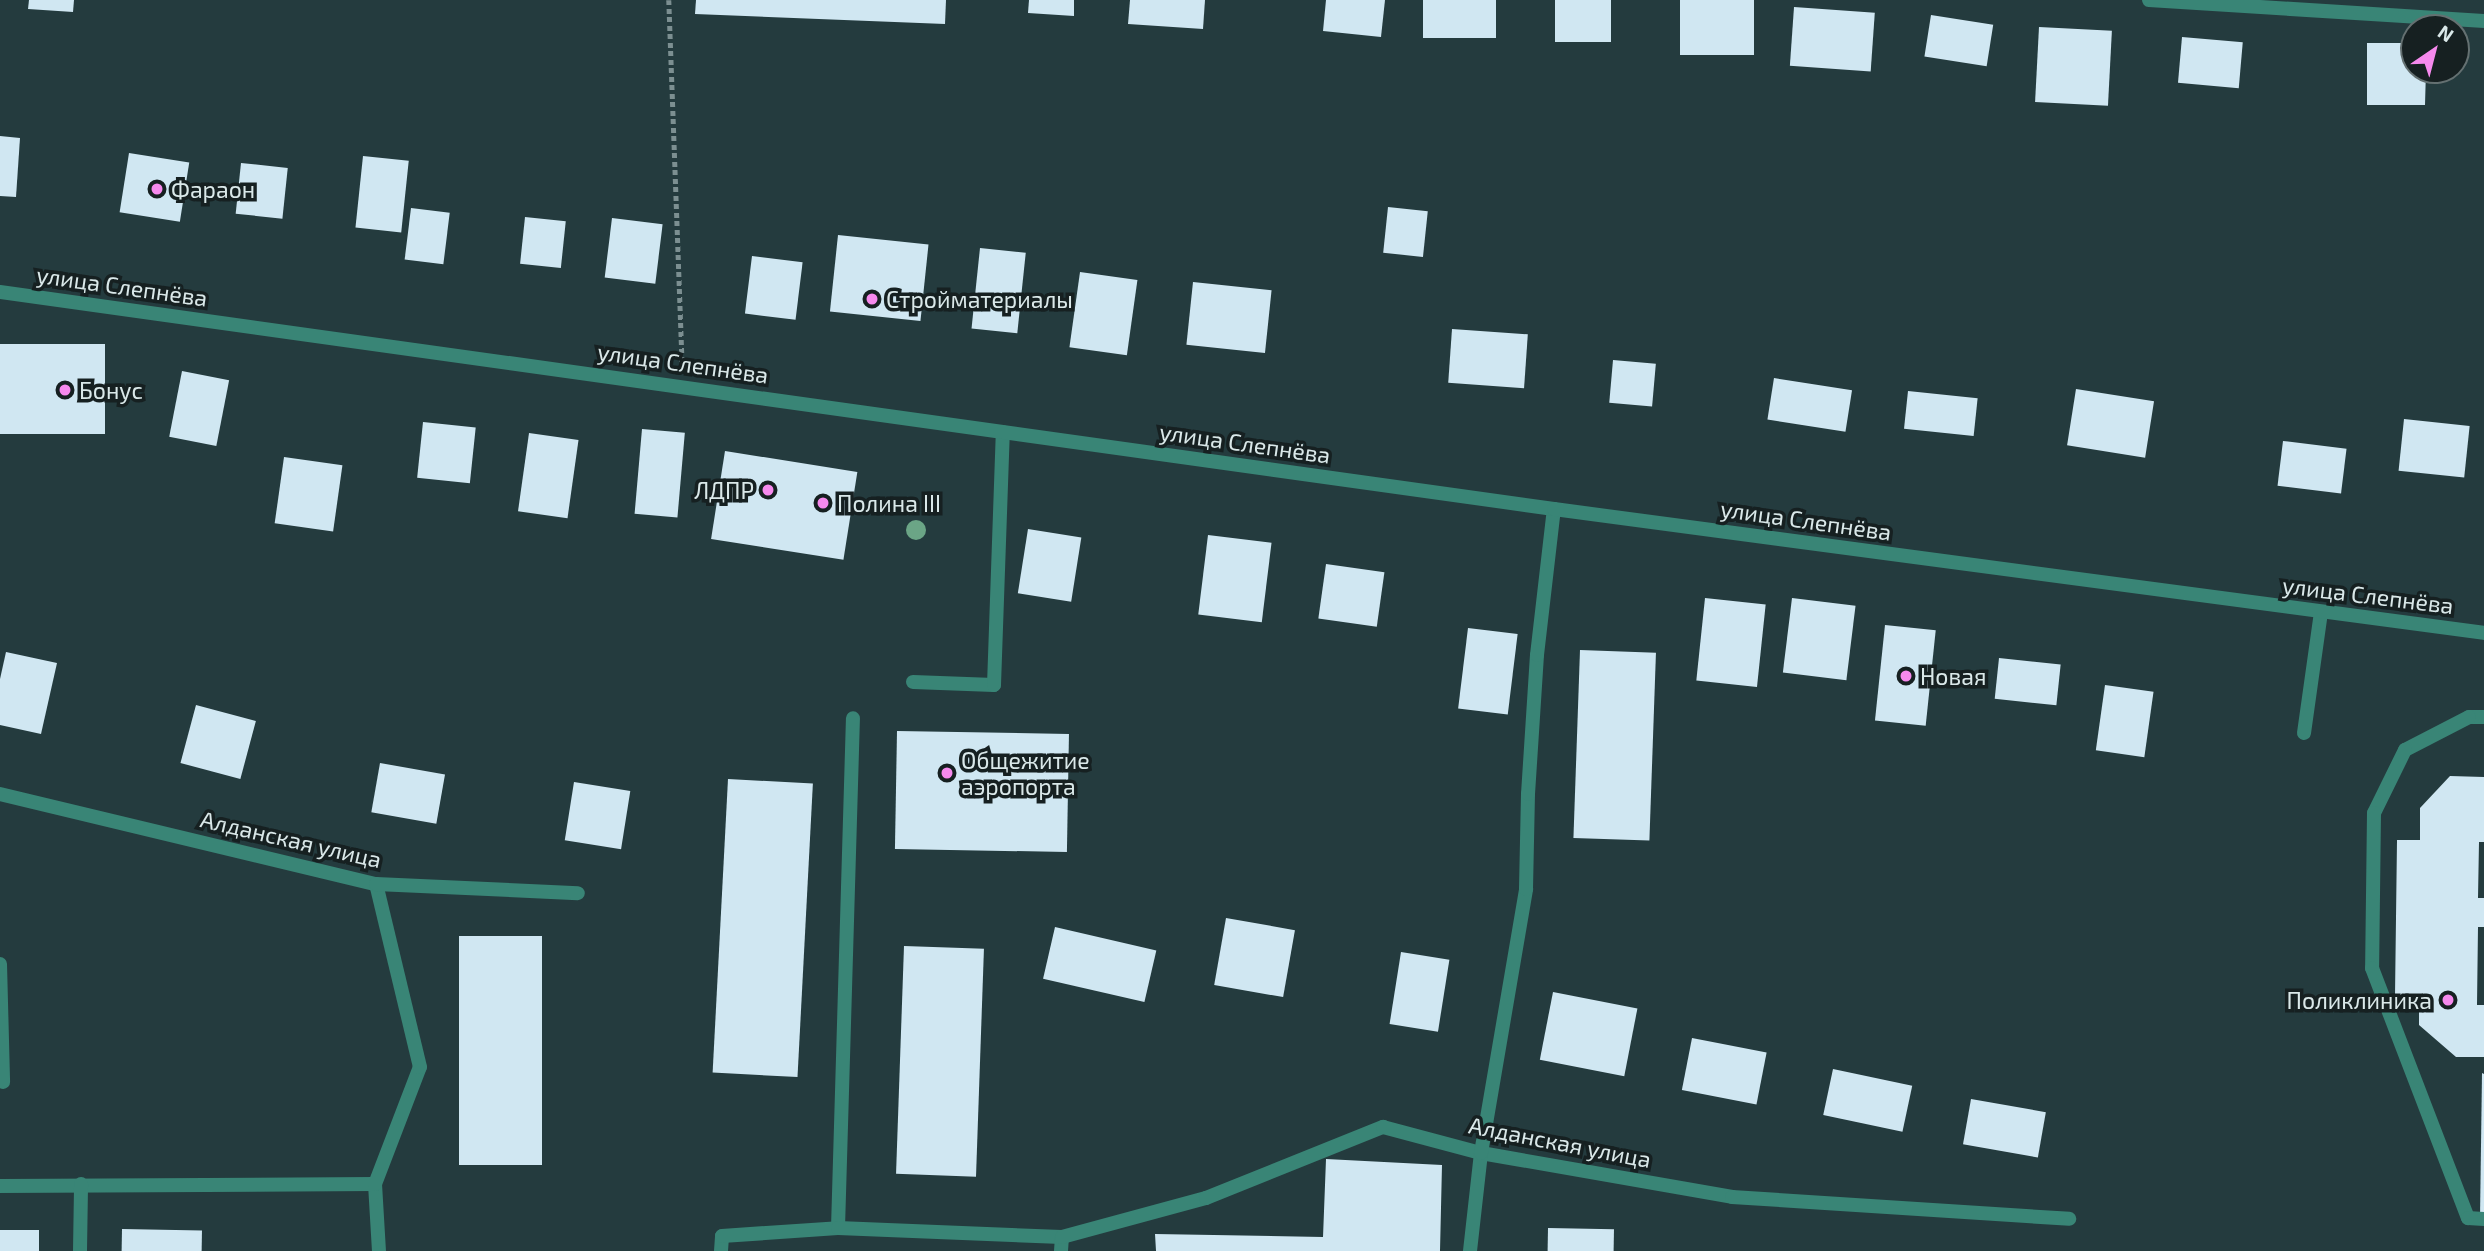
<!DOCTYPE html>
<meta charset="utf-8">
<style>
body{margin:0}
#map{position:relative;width:2484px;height:1251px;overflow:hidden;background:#243b3e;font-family:"Exo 2",sans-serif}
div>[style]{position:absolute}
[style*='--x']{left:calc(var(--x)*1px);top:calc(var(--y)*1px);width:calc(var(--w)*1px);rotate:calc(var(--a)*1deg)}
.building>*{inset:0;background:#d0e7f2;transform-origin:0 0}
.path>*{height:4.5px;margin-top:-2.25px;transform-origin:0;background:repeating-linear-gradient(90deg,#7c8f91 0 5px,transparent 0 8.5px)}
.service>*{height:14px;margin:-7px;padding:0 7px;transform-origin:7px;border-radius:7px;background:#398576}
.minor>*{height:14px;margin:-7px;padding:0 7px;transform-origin:7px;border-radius:7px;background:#398576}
.tertiary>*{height:14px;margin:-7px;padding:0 7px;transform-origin:7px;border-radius:7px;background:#398576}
.trees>*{width:20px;height:20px;margin:-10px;border-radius:50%;background:#6ba586}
.dots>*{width:19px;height:19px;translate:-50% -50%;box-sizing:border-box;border:4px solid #162021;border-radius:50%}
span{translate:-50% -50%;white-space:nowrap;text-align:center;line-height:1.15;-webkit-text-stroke:7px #162021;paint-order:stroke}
.poi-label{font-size:23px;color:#dae8e9}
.left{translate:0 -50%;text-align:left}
.right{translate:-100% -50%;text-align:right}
.street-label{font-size:23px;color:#dae8e9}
.north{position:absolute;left:2400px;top:14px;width:70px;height:70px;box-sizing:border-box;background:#162021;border:2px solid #647071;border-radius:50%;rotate:35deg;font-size:19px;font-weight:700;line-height:28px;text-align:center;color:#dae8e9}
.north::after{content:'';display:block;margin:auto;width:24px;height:32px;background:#f689ed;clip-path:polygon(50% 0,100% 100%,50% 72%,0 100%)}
</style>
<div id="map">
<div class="building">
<i style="clip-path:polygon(29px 0,74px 0,73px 12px,28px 9px)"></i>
<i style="clip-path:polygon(696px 0,946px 0,945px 24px,695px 14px)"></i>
<i style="clip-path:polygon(1029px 0,1074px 0,1074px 16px,1028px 13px)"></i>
<i style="clip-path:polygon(1130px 0,1205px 0,1203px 29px,1128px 24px)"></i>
<i style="clip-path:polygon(1326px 0,1385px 0,1381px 37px,1323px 31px)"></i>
<i style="left:1423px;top:0;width:73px;height:38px"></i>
<i style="left:1555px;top:0;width:56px;height:42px"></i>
<i style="left:1680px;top:0;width:74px;height:55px"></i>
<i style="left:1794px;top:7px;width:81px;height:59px;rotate:4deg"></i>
<i style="left:1931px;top:15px;width:63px;height:42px;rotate:9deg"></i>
<i style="left:2039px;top:27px;width:73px;height:75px;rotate:3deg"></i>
<i style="left:2182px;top:37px;width:61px;height:46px;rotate:5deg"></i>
<i style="clip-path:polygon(2367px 43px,2414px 43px,2414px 70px,2426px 70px,2425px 105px,2367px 105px)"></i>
<i style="clip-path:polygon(0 136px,20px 138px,16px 197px,0 196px)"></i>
<i style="left:129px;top:153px;width:61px;height:60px;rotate:9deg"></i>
<i style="left:363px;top:156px;width:46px;height:72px;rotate:6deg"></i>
<i style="left:241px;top:163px;width:47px;height:51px;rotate:6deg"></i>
<i style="left:1388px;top:207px;width:40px;height:46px;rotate:6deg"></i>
<i style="left:411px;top:208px;width:39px;height:52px;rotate:7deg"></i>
<i style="left:525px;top:217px;width:41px;height:47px;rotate:6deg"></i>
<i style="left:612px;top:218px;width:51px;height:60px;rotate:7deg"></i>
<i style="left:838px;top:235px;width:91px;height:77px;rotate:6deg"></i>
<i style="left:980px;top:248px;width:46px;height:81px;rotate:6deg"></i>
<i style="left:752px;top:256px;width:51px;height:58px;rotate:7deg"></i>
<i style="left:1080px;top:272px;width:58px;height:76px;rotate:8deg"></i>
<i style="left:1193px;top:282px;width:79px;height:63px;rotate:6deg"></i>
<i style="left:1452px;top:329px;width:76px;height:54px;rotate:4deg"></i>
<i style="left:0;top:344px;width:105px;height:90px"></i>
<i style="left:1613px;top:360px;width:43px;height:43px;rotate:5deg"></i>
<i style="left:182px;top:371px;width:48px;height:67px;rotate:11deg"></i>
<i style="left:1774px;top:378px;width:79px;height:42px;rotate:9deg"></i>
<i style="left:2076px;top:389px;width:79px;height:57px;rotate:9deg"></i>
<i style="left:1908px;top:391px;width:70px;height:38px;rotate:6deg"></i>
<i style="left:2404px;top:419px;width:66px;height:52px;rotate:6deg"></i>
<i style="left:423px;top:422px;width:53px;height:56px;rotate:6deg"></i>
<i style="left:642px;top:429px;width:43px;height:85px;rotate:5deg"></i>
<i style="left:529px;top:433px;width:50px;height:79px;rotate:8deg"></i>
<i style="left:2283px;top:441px;width:64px;height:45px;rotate:7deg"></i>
<i style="left:725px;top:451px;width:134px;height:89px;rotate:9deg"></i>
<i style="left:284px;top:457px;width:59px;height:67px;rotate:8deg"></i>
<i style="left:1028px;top:529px;width:54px;height:65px;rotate:9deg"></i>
<i style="left:1208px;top:535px;width:64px;height:80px;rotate:7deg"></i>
<i style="left:1326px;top:564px;width:59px;height:55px;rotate:8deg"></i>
<i style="left:1705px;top:598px;width:61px;height:83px;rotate:6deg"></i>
<i style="left:1792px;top:598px;width:64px;height:75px;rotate:7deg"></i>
<i style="left:1885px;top:625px;width:51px;height:96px;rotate:6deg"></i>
<i style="left:1468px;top:628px;width:50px;height:81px;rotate:7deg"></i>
<i style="left:1580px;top:650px;width:76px;height:188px;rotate:2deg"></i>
<i style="clip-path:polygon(6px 652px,57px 663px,41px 734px,0 725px,0 679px)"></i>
<i style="left:1999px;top:658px;width:62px;height:41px;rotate:6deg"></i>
<i style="left:2105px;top:685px;width:49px;height:66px;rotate:8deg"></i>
<i style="left:196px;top:705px;width:62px;height:60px;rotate:15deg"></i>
<i style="left:897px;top:731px;width:172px;height:118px;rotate:1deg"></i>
<i style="left:380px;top:763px;width:66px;height:50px;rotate:10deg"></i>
<i style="clip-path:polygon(2450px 776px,2484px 777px,2484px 842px,2479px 842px,2478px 898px,2484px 898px,2484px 927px,2478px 927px,2477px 1005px,2484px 1005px,2484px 1057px,2456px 1057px,2419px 1025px,2419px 996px,2395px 995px,2397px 840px,2420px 840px,2420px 808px)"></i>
<i style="left:728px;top:779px;width:85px;height:294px;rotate:3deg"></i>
<i style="left:574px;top:782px;width:57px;height:59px;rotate:9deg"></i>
<i style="left:1226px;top:918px;width:70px;height:68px;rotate:10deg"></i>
<i style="left:1055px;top:927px;width:104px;height:53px;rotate:13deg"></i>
<i style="left:459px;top:936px;width:83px;height:229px"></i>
<i style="left:904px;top:946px;width:80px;height:228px;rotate:2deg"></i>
<i style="left:1401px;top:952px;width:49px;height:73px;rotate:9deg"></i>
<i style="left:1553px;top:992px;width:86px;height:69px;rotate:11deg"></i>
<i style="left:1692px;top:1038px;width:76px;height:53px;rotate:11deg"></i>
<i style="left:1833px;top:1069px;width:81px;height:47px;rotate:12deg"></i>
<i style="clip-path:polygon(2482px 1073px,2484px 1074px,2484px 1218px,2480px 1218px)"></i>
<i style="left:1971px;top:1099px;width:76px;height:46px;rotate:10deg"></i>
<i style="clip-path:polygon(1326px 1159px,1442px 1165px,1440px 1251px,1156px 1251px,1155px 1234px,1323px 1237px)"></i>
<i style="left:1548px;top:1228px;width:66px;height:23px;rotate:1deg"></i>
<i style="left:122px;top:1229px;width:80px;height:22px;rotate:1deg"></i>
<i style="left:0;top:1230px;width:39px;height:21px"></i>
</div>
<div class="path">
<i style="--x:669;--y:0;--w:363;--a:87.9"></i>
</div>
<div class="service">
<i style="--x:913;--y:682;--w:81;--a:2.1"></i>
<i style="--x:994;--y:685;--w:253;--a:-88"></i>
<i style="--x:2484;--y:717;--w:15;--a:180"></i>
<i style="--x:2469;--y:717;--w:72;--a:152.7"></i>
<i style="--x:2405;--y:750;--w:70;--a:116.2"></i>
<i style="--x:2374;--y:813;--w:155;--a:90.7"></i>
<i style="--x:2372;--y:968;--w:268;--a:69"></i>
<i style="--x:2468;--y:1218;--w:16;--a:4"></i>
<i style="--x:2304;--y:733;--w:122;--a:-82"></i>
<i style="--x:0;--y:964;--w:118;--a:88.5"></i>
<i style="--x:375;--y:1184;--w:67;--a:86.6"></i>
<i style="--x:0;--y:1186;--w:375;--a:-0.3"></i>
<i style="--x:375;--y:1184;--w:125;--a:-69"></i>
<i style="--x:420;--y:1067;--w:188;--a:-103.5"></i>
<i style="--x:838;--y:1228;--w:510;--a:-88.32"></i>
<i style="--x:80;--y:1251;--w:67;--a:-89.1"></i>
<i style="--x:721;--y:1251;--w:15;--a:-86"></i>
<i style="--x:722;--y:1236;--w:116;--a:-3.9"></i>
<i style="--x:838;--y:1228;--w:224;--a:2.3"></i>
</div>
<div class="minor">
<i style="--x:2149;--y:0;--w:336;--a:3.6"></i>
<i style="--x:0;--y:794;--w:387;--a:13.5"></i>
<i style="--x:376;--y:884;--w:202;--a:2.6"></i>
<i style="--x:1061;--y:1251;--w:14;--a:-86"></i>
<i style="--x:1062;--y:1237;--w:149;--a:-15.2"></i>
<i style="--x:1206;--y:1198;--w:191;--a:-21.9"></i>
<i style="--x:1383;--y:1127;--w:101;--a:14.9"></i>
<i style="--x:1481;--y:1153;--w:255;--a:9.9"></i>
<i style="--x:1732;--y:1197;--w:338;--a:3.7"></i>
<i style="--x:1470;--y:1251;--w:99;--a:-83.6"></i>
<i style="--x:1481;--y:1153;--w:268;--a:-80.3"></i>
<i style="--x:1526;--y:889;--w:95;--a:-88.8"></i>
<i style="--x:1528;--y:794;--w:139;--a:-86.3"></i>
<i style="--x:1537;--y:655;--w:147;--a:-83.4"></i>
</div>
<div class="tertiary">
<i style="--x:0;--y:292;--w:1569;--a:7.95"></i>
<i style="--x:1554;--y:509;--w:938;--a:7.59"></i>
</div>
<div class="trees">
<i style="left:916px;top:530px"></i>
</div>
<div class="dots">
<i style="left:157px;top:189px;background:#f689ed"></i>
<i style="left:872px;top:299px;background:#f689ed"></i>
<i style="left:65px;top:390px;background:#f689ed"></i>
<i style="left:768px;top:490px;background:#f689ed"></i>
<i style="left:823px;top:503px;background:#f689ed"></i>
<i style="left:1906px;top:676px;background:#f689ed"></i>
<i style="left:947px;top:773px;background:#f689ed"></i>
<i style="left:2448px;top:1000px;background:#f689ed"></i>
</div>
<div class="poi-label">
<span class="left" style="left:171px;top:189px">Фараон</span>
<span class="left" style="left:886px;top:299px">Стройматериалы</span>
<span class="left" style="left:79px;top:390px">Бонус</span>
<span class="right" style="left:754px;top:490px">ЛДПР</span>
<span class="left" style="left:837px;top:503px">Полина III</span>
<span class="left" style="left:1920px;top:676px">Новая</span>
<span class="left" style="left:961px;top:773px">Общежитие<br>аэропорта</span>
<span class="right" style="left:2432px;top:1000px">Поликлиника</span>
</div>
<div class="street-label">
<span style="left:122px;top:286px;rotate:8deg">улица Слепнёва</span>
<span style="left:683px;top:363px;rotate:8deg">улица Слепнёва</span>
<span style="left:1245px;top:443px;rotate:8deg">улица Слепнёва</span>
<span style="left:1806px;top:520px;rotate:8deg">улица Слепнёва</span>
<span style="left:2368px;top:595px;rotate:7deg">улица Слепнёва</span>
<span style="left:291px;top:839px;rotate:13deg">Алданская улица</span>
<span style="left:1560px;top:1142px;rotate:11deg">Алданская улица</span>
</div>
<div class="north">N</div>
</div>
